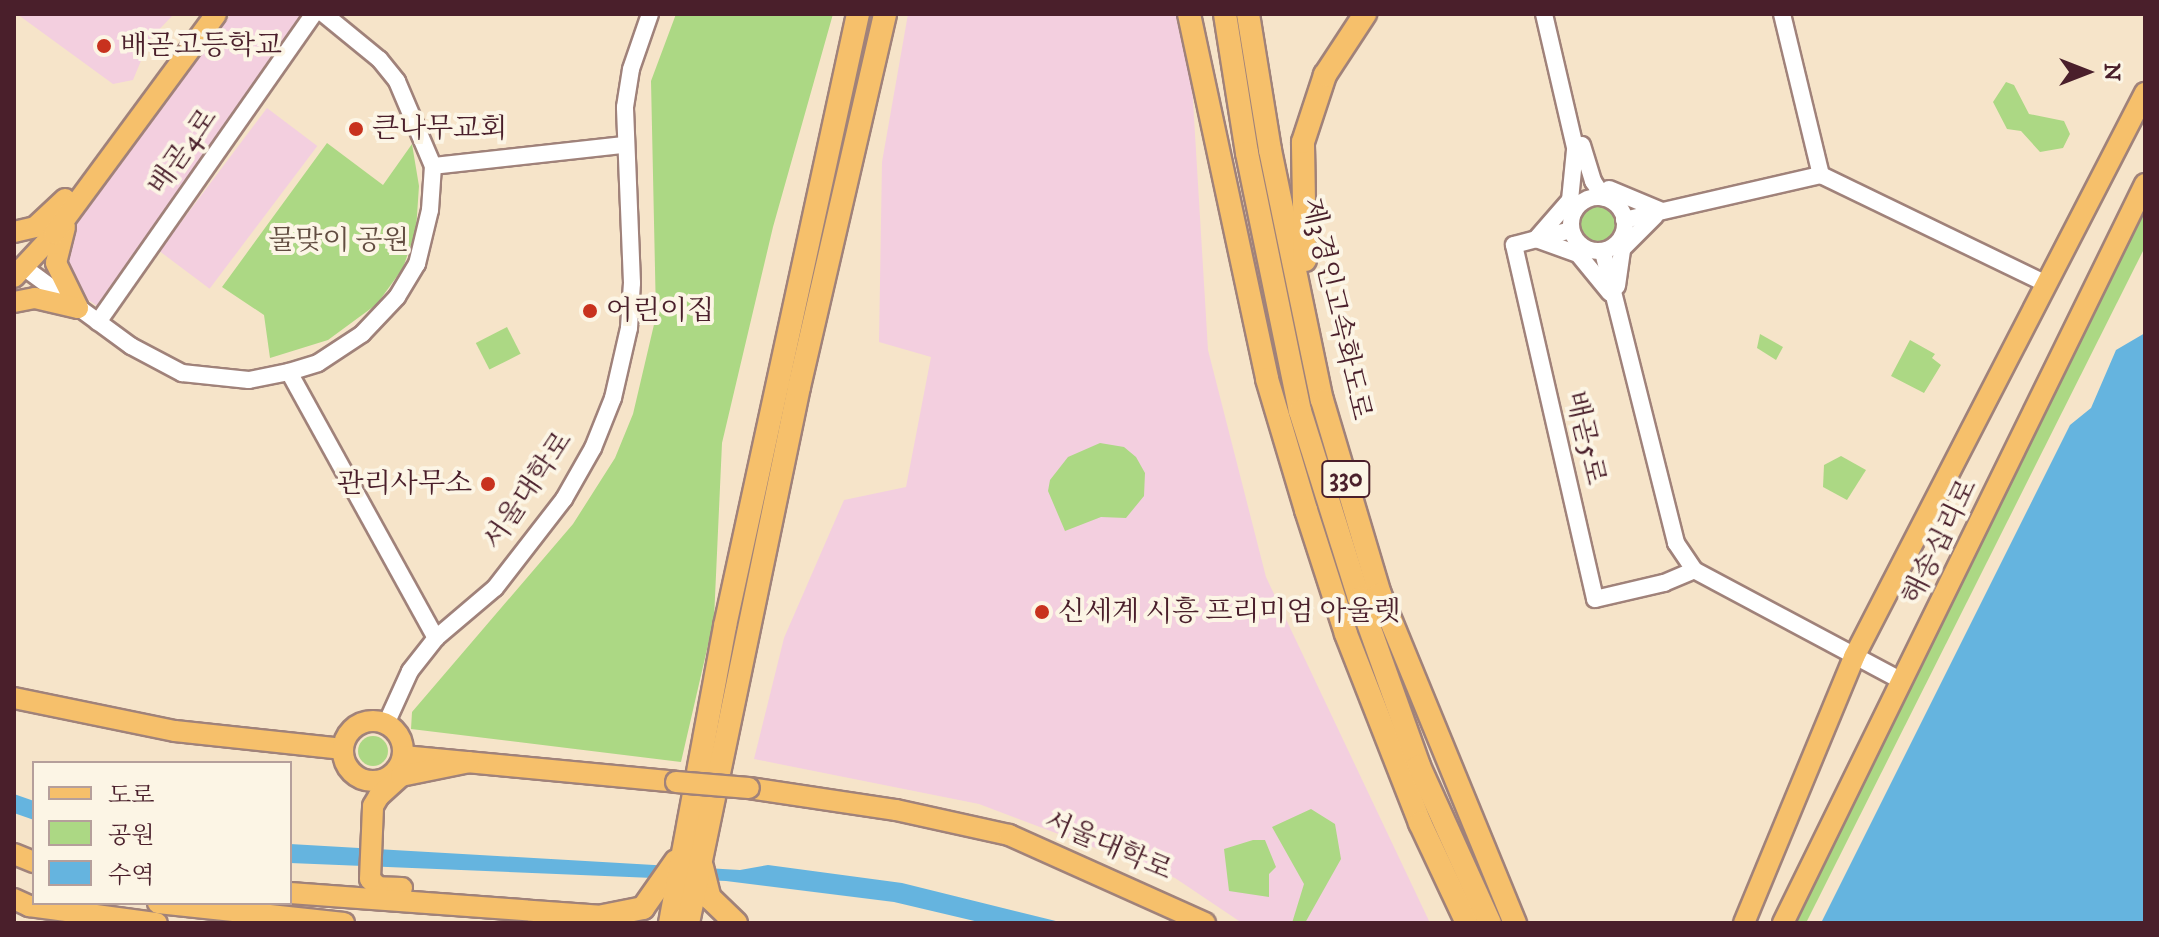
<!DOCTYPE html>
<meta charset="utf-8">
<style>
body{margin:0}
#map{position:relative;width:2159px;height:937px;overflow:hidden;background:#f6e4c9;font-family:"IM FELL DW Pica","Noto Serif KR",serif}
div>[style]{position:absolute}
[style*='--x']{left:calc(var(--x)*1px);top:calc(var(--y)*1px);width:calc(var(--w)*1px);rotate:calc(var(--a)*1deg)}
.built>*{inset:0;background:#f3cfdf;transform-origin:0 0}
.green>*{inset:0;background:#acd884;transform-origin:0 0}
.round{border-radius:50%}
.water>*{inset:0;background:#65b4df}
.roads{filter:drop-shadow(2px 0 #a0827a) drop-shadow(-2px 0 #a0827a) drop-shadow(0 2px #a0827a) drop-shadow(0 -2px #a0827a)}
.minor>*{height:16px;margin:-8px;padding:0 8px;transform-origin:8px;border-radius:8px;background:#fff}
.minor>.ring{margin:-8px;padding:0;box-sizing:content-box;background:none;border:16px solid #fff;border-radius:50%}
.major>*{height:20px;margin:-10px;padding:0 10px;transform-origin:10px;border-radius:10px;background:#f6c06b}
.major>.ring{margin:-10px;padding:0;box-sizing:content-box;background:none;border:20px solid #f6c06b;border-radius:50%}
.highway>*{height:22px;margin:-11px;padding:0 11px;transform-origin:11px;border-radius:11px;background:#f6c06b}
.bridges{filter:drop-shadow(2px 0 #a0827a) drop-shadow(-2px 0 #a0827a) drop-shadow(0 2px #a0827a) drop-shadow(0 -2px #a0827a)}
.major-bridge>*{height:20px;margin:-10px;padding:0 10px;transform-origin:10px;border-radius:10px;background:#f6c06b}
.dots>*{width:22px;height:22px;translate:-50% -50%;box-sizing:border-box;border:4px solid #fcf5e5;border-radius:50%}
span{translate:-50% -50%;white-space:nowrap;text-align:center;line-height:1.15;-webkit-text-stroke:8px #fcf5e5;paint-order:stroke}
.shield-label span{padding:2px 6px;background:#fcf5e5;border:2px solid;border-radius:6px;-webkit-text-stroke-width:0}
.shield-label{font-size:26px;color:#4a1f2b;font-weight:700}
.poi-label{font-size:28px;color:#4a1f2b}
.left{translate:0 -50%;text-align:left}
.right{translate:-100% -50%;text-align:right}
.street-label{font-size:28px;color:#4a1f2b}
.park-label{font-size:28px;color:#624d41}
.frame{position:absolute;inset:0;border:16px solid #4a1f2b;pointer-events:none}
.legend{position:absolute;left:32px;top:761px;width:260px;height:144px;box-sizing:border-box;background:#fcf5e5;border:2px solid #b59f9b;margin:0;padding:10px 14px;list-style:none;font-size:24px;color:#4a1f2b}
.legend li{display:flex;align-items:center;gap:16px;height:40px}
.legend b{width:40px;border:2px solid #b59f9b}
.north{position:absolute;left:2047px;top:32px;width:80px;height:80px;-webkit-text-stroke:6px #fcf5e5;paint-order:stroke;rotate:90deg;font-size:22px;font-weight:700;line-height:32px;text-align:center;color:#4a1f2b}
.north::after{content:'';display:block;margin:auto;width:28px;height:36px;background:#4a1f2b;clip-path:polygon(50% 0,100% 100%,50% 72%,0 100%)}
</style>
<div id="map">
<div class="built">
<i style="clip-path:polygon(17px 14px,174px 14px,150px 39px,133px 80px,113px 84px)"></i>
<i style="clip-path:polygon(231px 14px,308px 14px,97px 306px,54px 276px,54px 245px)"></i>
<i style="clip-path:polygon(908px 14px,1180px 14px,1190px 51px,1208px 350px,1266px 577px,1430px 923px,1242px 923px,1175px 878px,979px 804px,754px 759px,784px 638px,844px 500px,906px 487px,931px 357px,879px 342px,882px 162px)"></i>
<i style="left:267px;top:108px;width:63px;height:179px;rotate:37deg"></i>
</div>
<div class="green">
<i style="clip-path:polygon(676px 14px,833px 14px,773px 227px,722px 443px,714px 619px,681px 762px,411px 729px,412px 712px,573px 524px,615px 458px,633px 414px,656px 316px,651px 81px)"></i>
<i style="clip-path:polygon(2006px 82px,2014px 85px,2029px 114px,2064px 121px,2070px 134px,2063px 148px,2040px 152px,2021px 131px,2007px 129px,1993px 102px)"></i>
<i style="clip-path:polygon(327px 143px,383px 185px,412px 144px,419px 186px,416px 230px,403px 268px,377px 304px,328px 340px,270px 358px,264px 315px,222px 287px)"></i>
<i style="clip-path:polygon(2145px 202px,2145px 247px,1806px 923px,1794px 923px)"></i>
<i class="round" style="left:1580px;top:206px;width:36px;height:36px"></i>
<i style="left:507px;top:327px;width:30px;height:35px;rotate:63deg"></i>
<i style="clip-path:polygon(1760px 334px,1783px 347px,1776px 360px,1757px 348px)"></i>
<i style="clip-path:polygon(1910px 340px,1935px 354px,1932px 358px,1941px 365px,1924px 393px,1891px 376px)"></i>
<i style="clip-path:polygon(1100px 443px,1124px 447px,1136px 457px,1145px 473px,1144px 496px,1126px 518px,1101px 517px,1065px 531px,1048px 491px,1050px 480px,1068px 457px)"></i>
<i style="clip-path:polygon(1841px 456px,1866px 470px,1847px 500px,1823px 487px,1824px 465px)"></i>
<i class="round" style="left:358px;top:736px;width:30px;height:30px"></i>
<i style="clip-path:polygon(1311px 809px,1335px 824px,1341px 859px,1305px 923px,1292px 923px,1304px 884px,1272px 827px)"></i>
<i style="clip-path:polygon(1253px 840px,1265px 840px,1276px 867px,1269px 874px,1269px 897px,1229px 891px,1224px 849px)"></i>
</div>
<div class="water">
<i style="clip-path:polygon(2145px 333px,2145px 923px,1821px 923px,2070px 425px,2091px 408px,2116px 350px)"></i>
<i style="clip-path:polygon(14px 794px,34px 801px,34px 820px,14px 813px)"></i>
<i style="clip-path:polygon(290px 844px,740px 870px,768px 865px,902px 883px,1064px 923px,983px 923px,894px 902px,726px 881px,290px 863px)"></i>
</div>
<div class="roads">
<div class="minor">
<i style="--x:1544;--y:14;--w:150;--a:76.9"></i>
<i style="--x:1782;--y:14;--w:166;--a:76.4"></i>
<i style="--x:1821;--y:175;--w:248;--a:25.8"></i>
<i style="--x:1582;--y:145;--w:38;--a:73"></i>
<i style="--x:1593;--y:181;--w:20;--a:57"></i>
<i style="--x:1575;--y:150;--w:50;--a:95.7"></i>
<i style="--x:1570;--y:200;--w:52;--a:131.1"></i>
<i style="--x:1536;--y:239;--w:45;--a:19.7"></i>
<i style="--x:1578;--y:254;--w:50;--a:50.6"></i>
<i style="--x:433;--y:166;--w:191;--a:-6.3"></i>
<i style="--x:1609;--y:189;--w:57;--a:22.5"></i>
<i class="ring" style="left:1571px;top:197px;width:38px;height:38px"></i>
<i style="--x:1624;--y:220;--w:202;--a:-12.9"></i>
<i style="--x:1571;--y:230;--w:59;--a:165.3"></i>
<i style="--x:1514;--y:245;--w:363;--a:77.1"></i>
<i style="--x:1595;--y:599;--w:71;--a:-13.1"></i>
<i style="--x:1664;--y:583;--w:33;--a:-23"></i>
<i style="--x:1603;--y:252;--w:300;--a:75.9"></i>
<i style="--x:1676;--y:543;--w:32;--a:56"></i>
<i style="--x:1694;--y:570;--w:236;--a:28.1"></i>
<i style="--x:22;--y:266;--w:135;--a:36.3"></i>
<i style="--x:131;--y:346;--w:58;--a:27.9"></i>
<i style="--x:182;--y:373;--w:67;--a:6"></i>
<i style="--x:249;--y:380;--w:41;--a:-11.3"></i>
<i style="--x:289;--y:372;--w:30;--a:-17"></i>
<i style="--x:318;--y:363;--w:53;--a:-33.4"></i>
<i style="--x:362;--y:334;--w:51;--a:-46.6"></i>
<i style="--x:397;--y:297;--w:39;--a:-59"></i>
<i style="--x:417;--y:264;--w:56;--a:-76.5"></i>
<i style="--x:430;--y:210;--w:44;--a:-86.1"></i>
<i style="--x:433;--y:166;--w:92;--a:-113"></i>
<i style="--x:397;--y:81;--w:28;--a:-129"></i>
<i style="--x:379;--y:59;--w:71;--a:-140.7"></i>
<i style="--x:1617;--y:286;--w:37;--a:-82"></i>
<i style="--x:1622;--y:249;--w:47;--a:-45"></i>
<i style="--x:98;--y:322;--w:376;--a:-55"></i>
<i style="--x:289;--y:372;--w:304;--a:61.1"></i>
<i style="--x:386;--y:724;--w:58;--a:-65.6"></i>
<i style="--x:410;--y:671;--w:42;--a:-51.8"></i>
<i style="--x:436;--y:638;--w:77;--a:-40.3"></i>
<i style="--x:495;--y:588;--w:113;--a:-52.2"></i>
<i style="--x:564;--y:499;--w:59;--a:-60.4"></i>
<i style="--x:593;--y:448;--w:54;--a:-68.2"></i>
<i style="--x:613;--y:398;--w:72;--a:-77.1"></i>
<i style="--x:629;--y:328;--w:45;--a:-86.2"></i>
<i style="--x:632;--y:283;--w:176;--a:-92.3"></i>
<i style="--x:625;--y:107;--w:38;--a:-81"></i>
<i style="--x:631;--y:69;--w:58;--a:-70.9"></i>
</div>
<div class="major">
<i style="--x:65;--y:227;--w:37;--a:104"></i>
<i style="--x:56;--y:263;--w:50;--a:63.9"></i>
<i style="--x:14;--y:232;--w:22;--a:-13"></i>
<i style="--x:35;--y:227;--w:41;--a:-43"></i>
<i style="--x:14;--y:277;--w:59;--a:-47.1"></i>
<i style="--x:54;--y:234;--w:273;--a:-53.6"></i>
<i style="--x:14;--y:302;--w:21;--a:-11"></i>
<i style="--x:35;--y:298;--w:44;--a:13.1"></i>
<i style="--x:14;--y:698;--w:164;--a:11.6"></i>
<i style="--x:175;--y:731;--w:169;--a:6.1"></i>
<i class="ring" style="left:343px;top:721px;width:40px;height:40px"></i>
<i style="--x:403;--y:756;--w:274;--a:5.4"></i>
<i style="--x:749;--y:788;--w:149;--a:8.5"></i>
<i style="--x:896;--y:810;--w:116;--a:12.5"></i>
<i style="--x:1009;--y:835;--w:215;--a:24.2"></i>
<i style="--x:14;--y:854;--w:22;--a:22"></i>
<i style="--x:402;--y:888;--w:24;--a:-178"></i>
<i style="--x:378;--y:887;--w:11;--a:-135"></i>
<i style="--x:370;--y:879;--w:73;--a:-87.6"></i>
<i style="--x:373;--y:806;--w:12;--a:-59"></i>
<i style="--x:379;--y:796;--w:30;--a:-42"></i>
<i style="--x:401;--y:776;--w:69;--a:-11.6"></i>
<i style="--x:290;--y:893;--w:314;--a:4.2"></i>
<i style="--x:603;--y:916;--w:13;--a:32"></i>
<i style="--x:14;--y:899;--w:17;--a:25"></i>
<i style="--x:29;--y:906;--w:129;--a:7.6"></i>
<i style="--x:158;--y:903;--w:187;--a:6.1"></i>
<i style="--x:1744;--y:923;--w:288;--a:-67.5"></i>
<i style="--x:1854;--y:657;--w:635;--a:-62.71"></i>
<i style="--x:1783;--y:923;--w:823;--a:-63.9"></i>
</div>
<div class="highway">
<i style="--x:1189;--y:14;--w:373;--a:77.9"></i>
<i style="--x:1267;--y:379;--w:137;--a:73.4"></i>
<i style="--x:1306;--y:510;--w:130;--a:72.1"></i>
<i style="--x:1346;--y:634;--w:203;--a:68.6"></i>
<i style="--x:1420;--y:823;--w:110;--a:64.8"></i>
<i style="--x:1225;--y:14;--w:141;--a:81"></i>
<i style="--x:1247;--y:153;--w:263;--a:78.4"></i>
<i style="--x:1300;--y:411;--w:196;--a:72.5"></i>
<i style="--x:1359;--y:598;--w:178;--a:70.3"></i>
<i style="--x:1419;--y:766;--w:172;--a:65.7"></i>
<i style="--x:1248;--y:14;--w:138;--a:80.8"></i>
<i style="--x:1270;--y:150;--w:255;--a:78.3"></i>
<i style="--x:1322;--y:400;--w:202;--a:73.4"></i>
<i style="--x:1380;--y:594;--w:356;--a:67.7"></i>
<i style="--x:1305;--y:260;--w:118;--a:-91"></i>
<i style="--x:1303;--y:142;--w:71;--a:-71.8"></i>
<i style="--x:1325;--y:75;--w:73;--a:-56.7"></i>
<i style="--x:702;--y:867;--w:32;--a:76"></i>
<i style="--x:710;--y:898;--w:36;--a:44"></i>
<i style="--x:603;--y:916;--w:41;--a:-11.3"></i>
<i style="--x:643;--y:908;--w:57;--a:-54.9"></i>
<i style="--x:670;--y:923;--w:302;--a:-79.5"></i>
<i style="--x:725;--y:626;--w:626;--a:-77.74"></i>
<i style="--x:688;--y:923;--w:547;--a:-78.3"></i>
<i style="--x:799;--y:387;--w:383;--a:-77"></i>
</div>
</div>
<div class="bridges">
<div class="major-bridge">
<i style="--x:676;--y:782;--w:73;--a:4.7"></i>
</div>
</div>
<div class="dots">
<i style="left:104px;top:46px;background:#c8321e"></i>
<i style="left:356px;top:129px;background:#c8321e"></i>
<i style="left:590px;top:311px;background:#c8321e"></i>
<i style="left:488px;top:484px;background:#c8321e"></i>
<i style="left:1042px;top:612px;background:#c8321e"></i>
</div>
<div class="shield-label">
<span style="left:1346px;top:479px">330</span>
</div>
<div class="poi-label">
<span class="left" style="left:120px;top:46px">배곧고등학교</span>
<span class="left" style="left:372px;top:129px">큰나무교회</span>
<span class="left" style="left:606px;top:311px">어린이집</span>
<span class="right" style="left:472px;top:484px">관리사무소</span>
<span class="left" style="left:1058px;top:612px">신세계 시흥 프리미엄 아울렛</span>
</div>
<div class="street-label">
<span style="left:183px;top:152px;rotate:-55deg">배곧4로</span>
<span style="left:1336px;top:309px;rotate:77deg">제3경인고속화도로</span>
<span style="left:1585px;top:438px;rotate:77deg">배곧5로</span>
<span style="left:528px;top:491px;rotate:-56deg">서울대학로</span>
<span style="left:1940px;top:542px;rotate:-64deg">해송십리로</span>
<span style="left:1108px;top:846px;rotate:23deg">서울대학로</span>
</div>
<div class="park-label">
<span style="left:339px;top:241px">물맞이 공원</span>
</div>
<div class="frame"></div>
<ul class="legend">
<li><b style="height:10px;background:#f6c06b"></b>도로</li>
<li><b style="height:22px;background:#acd884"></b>공원</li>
<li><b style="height:22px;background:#65b4df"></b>수역</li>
</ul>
<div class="north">N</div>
</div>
